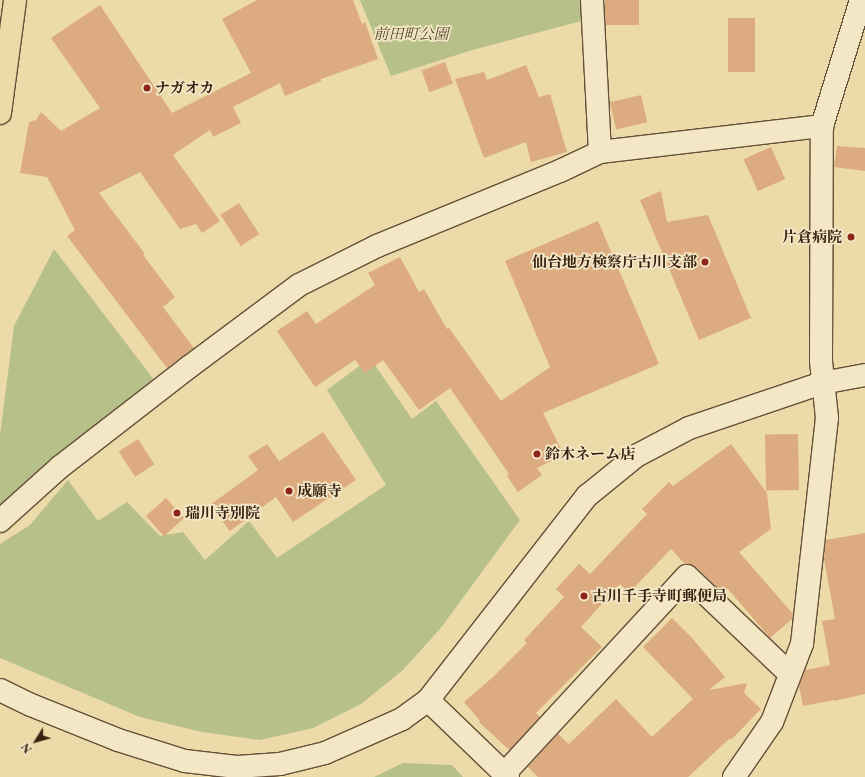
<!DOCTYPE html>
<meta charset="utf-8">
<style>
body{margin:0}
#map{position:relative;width:865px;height:777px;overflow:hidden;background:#ecdaa8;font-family:"EB Garamond","Noto Serif JP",serif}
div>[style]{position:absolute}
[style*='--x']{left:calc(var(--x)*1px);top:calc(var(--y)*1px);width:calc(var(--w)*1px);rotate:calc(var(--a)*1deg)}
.green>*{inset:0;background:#b7c089}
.building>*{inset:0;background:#ddab80;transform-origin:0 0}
.roads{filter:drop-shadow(1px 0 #645038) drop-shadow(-1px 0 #645038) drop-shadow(0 1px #645038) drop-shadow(0 -1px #645038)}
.minor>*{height:22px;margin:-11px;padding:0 11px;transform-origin:11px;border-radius:11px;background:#f3e7c6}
.tertiary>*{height:22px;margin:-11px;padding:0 11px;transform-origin:11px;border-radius:11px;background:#f3e7c6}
.trunk>*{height:22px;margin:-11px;padding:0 11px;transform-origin:11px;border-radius:11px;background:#ecdaa8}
.dots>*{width:11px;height:11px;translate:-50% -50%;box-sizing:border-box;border:2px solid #f3e7c6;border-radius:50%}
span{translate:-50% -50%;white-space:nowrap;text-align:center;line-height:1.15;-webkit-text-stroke:3.5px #f3e7c6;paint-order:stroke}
.park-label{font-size:15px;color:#574a30;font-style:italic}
.poi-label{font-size:15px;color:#372212;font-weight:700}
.left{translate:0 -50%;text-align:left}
.right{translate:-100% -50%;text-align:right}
.north{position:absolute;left:16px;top:721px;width:40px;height:40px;-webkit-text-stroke:3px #f3e7c6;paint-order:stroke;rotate:233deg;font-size:11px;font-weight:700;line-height:16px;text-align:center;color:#372212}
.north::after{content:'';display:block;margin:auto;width:14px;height:18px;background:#372212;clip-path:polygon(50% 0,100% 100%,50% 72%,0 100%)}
</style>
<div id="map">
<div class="green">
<i style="clip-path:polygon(360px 0,583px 0,585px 20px,469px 51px,391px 76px)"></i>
<i style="clip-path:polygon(54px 249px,155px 381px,0 510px,0 435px,14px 326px)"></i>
<i style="clip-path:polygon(370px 358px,412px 419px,436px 401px,520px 520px,440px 629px,403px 670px,361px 704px,313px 728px,260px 740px,202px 732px,140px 717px,0 658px,0 544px,30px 525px,68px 480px,98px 521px,127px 502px,160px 536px,183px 532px,205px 560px,249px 521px,277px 558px,386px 485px,327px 390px)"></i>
<i style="clip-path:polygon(403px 763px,452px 765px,463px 777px,374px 777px)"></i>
</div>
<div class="building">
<i style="clip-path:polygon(257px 0,353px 0,362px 24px,365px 22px,378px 59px,321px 79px,321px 81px,285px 96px,280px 83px,233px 107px,241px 123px,213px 137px,210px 130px,173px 155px,220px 221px,202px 233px,196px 224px,180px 229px,140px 172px,99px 193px,145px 254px,143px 255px,175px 297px,163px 307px,194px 348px,167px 368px,67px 236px,75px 230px,47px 177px,20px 173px,29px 122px,36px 120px,41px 112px,61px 131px,100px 108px,51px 38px,100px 5px,172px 113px,251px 73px,222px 19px)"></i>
<i style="left:605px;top:0;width:34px;height:25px"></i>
<i style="left:728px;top:18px;width:27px;height:54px"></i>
<i style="left:445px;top:62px;width:23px;height:25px;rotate:70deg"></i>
<i style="clip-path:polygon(526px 65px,539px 97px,550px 94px,567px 152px,531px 162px,526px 142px,484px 158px,455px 79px,484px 72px,487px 80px)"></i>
<i style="left:641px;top:95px;width:28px;height:32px;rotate:77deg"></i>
<i style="clip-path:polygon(837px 146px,865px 148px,865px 171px,834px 167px)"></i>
<i style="left:771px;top:147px;width:35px;height:30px;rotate:66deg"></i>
<i style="clip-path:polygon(661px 191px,667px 222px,708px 215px,751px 318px,699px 340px,640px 200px)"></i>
<i style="left:239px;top:203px;width:37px;height:22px;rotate:57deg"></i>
<i style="clip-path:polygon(598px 221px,659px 364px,543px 413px,564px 455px,537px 468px,542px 475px,518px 492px,507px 476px,509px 474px,450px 388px,419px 410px,383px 360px,365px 373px,355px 360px,315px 387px,277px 331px,307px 311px,316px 324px,375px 285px,368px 273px,400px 257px,419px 292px,424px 289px,447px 329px,449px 328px,501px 401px,550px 367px,505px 261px)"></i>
<i style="clip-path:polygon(323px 432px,356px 480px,293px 522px,276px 497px,230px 531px,210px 505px,258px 470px,248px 456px,267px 444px,279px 461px)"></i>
<i style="left:798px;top:434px;width:56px;height:33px;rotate:89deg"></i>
<i style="left:138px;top:439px;width:30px;height:23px;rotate:57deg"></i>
<i style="clip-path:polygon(731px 444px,767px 493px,771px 529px,739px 552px,793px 614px,792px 619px,770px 638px,728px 589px,723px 593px,696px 567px,685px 564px,671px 549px,629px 593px,620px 584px,581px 627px,602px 647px,536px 713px,540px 717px,510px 750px,506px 747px,479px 722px,480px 721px,464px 702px,493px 677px,527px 643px,524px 640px,564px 597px,556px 589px,579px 564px,590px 574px,647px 514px,642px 509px,669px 482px,673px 486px)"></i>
<i style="left:166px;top:498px;width:27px;height:27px;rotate:48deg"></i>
<i style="clip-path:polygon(865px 533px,865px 694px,834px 701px,834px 700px,803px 706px,799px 686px,805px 670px,830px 665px,822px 621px,835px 619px,824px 559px,826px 540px)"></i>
<i style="clip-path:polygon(672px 618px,692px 638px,725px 677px,709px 690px,747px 683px,744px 693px,761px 709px,731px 740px,730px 738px,688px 777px,538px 777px,528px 767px,558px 734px,569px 744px,616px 699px,652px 737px,693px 699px,643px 647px)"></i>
</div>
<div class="roads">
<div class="minor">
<i style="--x:592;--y:0;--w:152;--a:87"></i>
<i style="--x:0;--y:521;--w:81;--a:-42"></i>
<i style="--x:60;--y:467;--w:163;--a:-37.8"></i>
<i style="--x:189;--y:367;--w:137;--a:-36.7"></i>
<i style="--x:299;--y:285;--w:87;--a:-26.6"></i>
<i style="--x:377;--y:246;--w:198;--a:-22.3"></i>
<i style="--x:560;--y:171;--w:44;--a:-25.4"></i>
<i style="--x:600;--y:152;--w:224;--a:-6.7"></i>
<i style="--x:428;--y:700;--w:111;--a:43.9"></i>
<i style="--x:505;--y:773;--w:268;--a:-47.3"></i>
<i style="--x:687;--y:576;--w:142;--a:43.6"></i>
<i style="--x:734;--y:777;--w:67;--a:-55.4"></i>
<i style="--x:772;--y:722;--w:84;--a:-69"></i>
<i style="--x:802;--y:644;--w:227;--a:-83.7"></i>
<i style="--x:827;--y:418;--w:57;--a:-96"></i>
<i style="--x:821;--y:361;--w:235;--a:-89.8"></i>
<i style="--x:822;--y:126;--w:132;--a:-72.8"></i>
</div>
<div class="tertiary">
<i style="--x:0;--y:690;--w:34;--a:26"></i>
<i style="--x:31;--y:705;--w:94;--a:21.9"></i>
<i style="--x:118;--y:740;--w:70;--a:17.4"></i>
<i style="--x:185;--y:761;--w:52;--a:6.6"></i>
<i style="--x:237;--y:767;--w:43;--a:-4"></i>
<i style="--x:280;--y:764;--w:46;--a:-13.7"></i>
<i style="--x:325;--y:753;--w:84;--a:-23.8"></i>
<i style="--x:402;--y:719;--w:32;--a:-36"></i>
<i style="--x:428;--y:700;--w:259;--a:-52.1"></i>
<i style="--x:587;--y:496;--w:63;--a:-39.2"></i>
<i style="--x:636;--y:456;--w:60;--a:-27.8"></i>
<i style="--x:689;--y:428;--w:140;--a:-18.7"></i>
<i style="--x:822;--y:383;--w:44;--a:-10.5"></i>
</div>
<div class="trunk">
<i style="--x:0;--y:113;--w:114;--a:-82.4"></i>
</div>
</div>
<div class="dots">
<i style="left:147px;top:88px;background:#8f2418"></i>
<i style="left:851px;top:237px;background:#8f2418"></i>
<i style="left:705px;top:262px;background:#8f2418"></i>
<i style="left:537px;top:454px;background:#8f2418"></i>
<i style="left:289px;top:491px;background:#8f2418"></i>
<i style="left:177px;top:513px;background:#8f2418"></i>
<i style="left:584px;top:596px;background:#8f2418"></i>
</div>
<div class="park-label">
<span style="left:411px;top:34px">前田町公園</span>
</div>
<div class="poi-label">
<span class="left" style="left:155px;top:88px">ナガオカ</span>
<span class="right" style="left:842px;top:237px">片倉病院</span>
<span class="right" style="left:697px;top:262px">仙台地方検察庁古川支部</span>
<span class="left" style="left:545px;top:454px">鈴木ネーム店</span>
<span class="left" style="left:297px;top:491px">成願寺</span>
<span class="left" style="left:185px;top:513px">瑞川寺別院</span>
<span class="left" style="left:592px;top:596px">古川千手寺町郵便局</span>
</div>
<div class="north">N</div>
</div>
